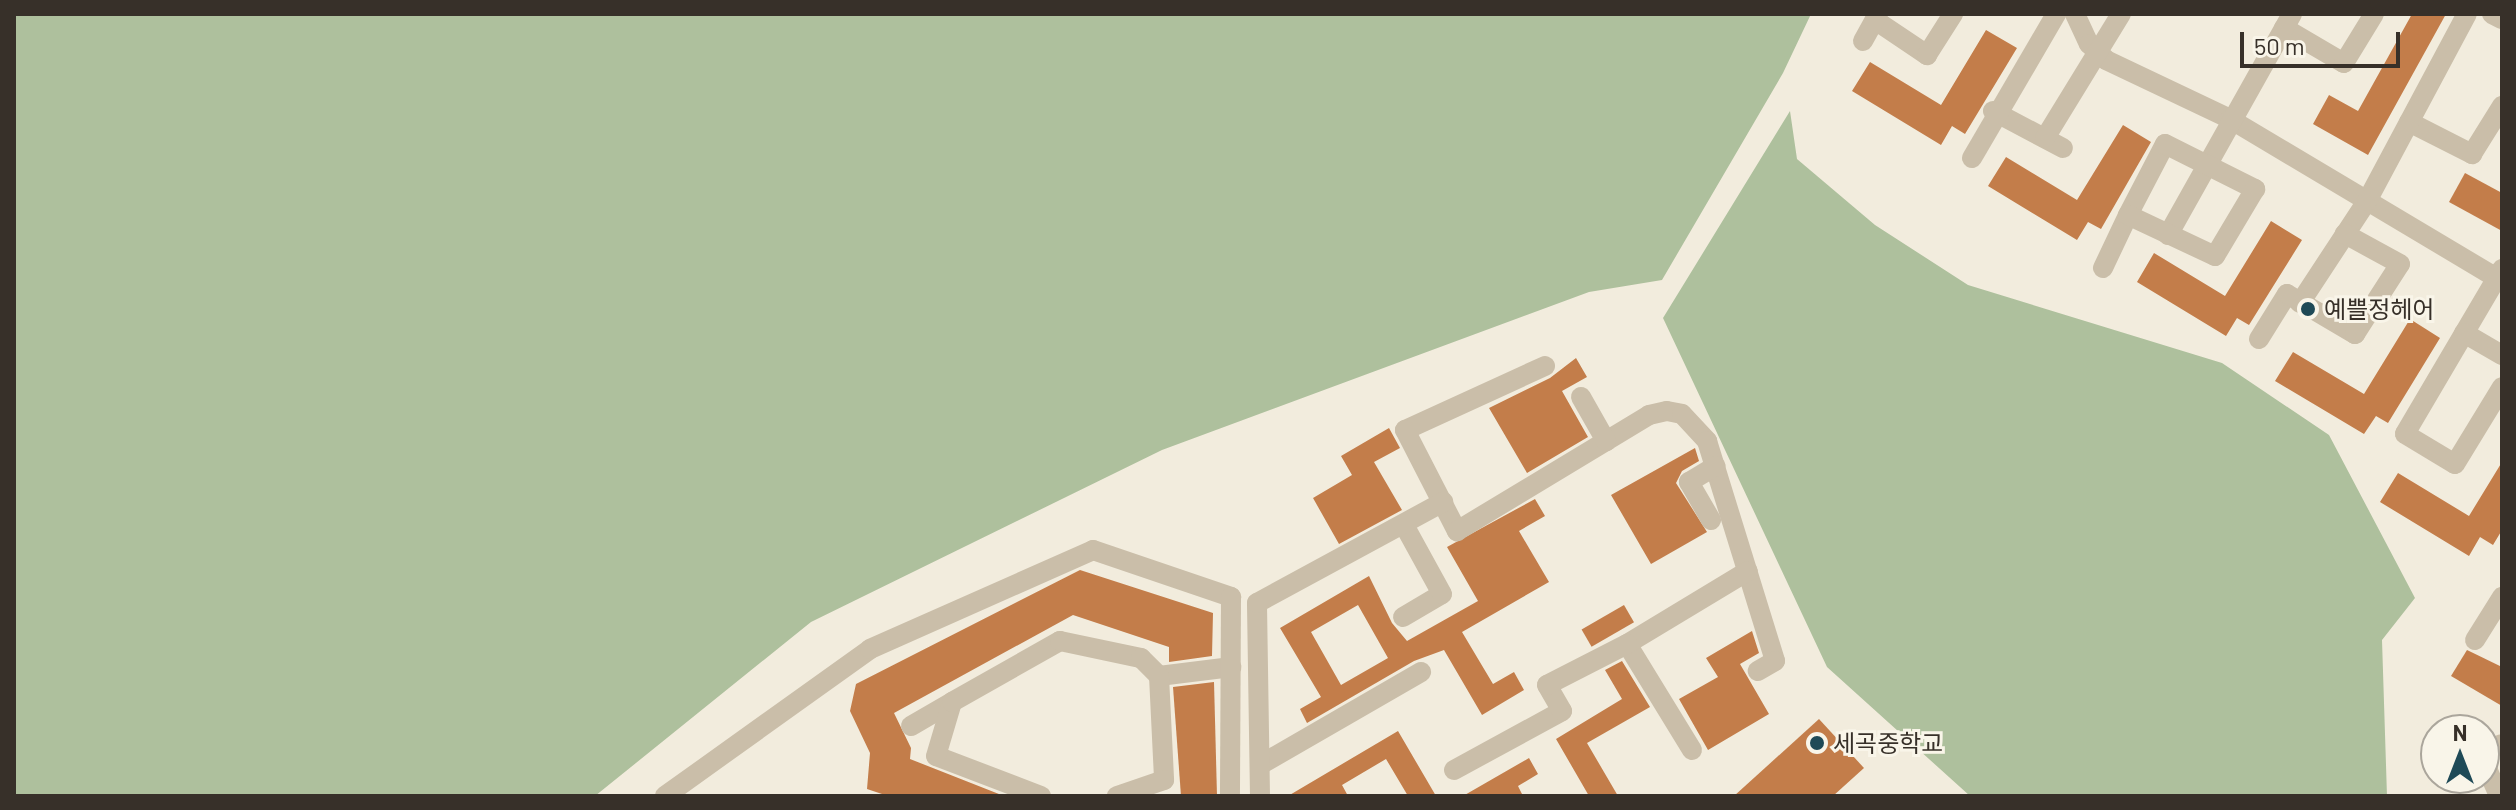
<!DOCTYPE html>
<meta charset="utf-8">
<style>
body{margin:0}
#map{position:relative;width:2516px;height:810px;overflow:hidden;background:#f2ecdd;font-family:Barlow,"Noto Sans KR",sans-serif}
div>[style]{position:absolute}
[style*='--x']{left:calc(var(--x)*1px);top:calc(var(--y)*1px);width:calc(var(--w)*1px);rotate:calc(var(--a)*1deg)}
.green>*{inset:0;background:#aec09d}
.building>*{inset:0;background:#c37d4a;transform-origin:0 0}
.minor>*{height:20px;margin:-10px;padding:0 10px;transform-origin:10px;border-radius:10px;background:#cabea9}
.dots>*{width:22px;height:22px;translate:-50% -50%;box-sizing:border-box;border:4px solid #f9f5e9;border-radius:50%}
span{translate:-50% -50%;white-space:nowrap;text-align:center;line-height:1.15;-webkit-text-stroke:6px #f9f5e9;paint-order:stroke}
.poi-label{font-size:24px;color:#373029}
.left{translate:0 -50%;text-align:left}
.frame{position:absolute;inset:0;border:16px solid #373029;pointer-events:none}
.north{position:absolute;left:2420px;top:714px;width:80px;height:80px;box-sizing:border-box;background:#f9f5e9;border:2px solid #aba69c;border-radius:50%;rotate:0deg;font-size:22px;font-weight:700;line-height:32px;text-align:center;color:#373029}
.north::after{content:'';display:block;margin:auto;width:28px;height:36px;background:#1f4a57;clip-path:polygon(50% 0,100% 100%,50% 72%,0 100%)}
.scale{position:absolute;left:2240px;top:32px;width:160px;height:36px;box-sizing:border-box;border:4px solid #373029;border-top:0;padding-left:10px;font-size:24px;line-height:28px;white-space:nowrap;color:#373029;-webkit-text-stroke:6px #f9f5e9;paint-order:stroke}
</style>
<div id="map">
<div class="green">
<i style="clip-path:polygon(14px 14px,1811px 14px,1783px 73px,1662px 280px,1589px 292px,1162px 450px,811px 622px,595px 796px,14px 796px)"></i>
<i style="clip-path:polygon(1790px 111px,1797px 159px,1875px 225px,1968px 285px,2222px 363px,2329px 435px,2415px 598px,2382px 640px,2387px 796px,1970px 796px,1827px 667px,1663px 318px)"></i>
</div>
<div class="building">
<i style="clip-path:polygon(2412px 14px,2446px 14px,2368px 155px,2313px 124px,2329px 95px,2358px 111px)"></i>
<i style="clip-path:polygon(1986px 30px,2017px 48px,1965px 134px,1952px 126px,1941px 145px,1852px 91px,1870px 62px,1941px 105px)"></i>
<i style="clip-path:polygon(2123px 125px,2151px 142px,2101px 229px,2088px 222px,2077px 240px,1988px 186px,2006px 157px,2077px 200px)"></i>
<i style="clip-path:polygon(2465px 173px,2502px 193px,2502px 231px,2449px 202px)"></i>
<i style="clip-path:polygon(2271px 221px,2302px 240px,2249px 325px,2237px 318px,2226px 336px,2137px 282px,2154px 253px,2225px 296px)"></i>
<i style="clip-path:polygon(2410px 319px,2440px 338px,2388px 423px,2376px 416px,2364px 434px,2275px 381px,2293px 352px,2364px 394px)"></i>
<i style="clip-path:polygon(1576px 358px,1587px 377px,1562px 391px,1588px 437px,1527px 473px,1489px 408px,1550px 378px)"></i>
<i style="clip-path:polygon(1389px 428px,1400px 448px,1374px 462px,1402px 510px,1339px 544px,1313px 498px,1352px 475px,1341px 456px)"></i>
<i style="clip-path:polygon(1695px 448px,1699px 461px,1682px 471px,1676px 483px,1707px 532px,1651px 564px,1611px 495px)"></i>
<i style="clip-path:polygon(2502px 462px,2502px 530px,2493px 545px,2480px 537px,2469px 556px,2380px 502px,2398px 473px,2469px 516px)"></i>
<i style="clip-path:polygon(evenodd,1535px 499px,1545px 516px,1519px 531px,1549px 582px,1462px 632px,1493px 684px,1514px 672px,1524px 690px,1482px 715px,1444px 650px,1414px 661px,1307px 723px,1300px 709px,1321px 697px,1280px 628px,1369px 576px,1392px 623px,1407px 641px,1478px 601px,1447px 547px,1535px 499px,1358px 605px,1388px 658px,1341px 685px,1311px 632px,1358px 605px)"></i>
<i style="clip-path:polygon(1080px 570px,1213px 613px,1212px 656px,1169px 662px,1169px 647px,1073px 615px,894px 713px,911px 748px,910px 759px,1004px 796px,888px 796px,867px 789px,870px 753px,850px 711px,856px 684px)"></i>
<i style="left:1624px;top:605px;width:20px;height:49px;rotate:60deg"></i>
<i style="clip-path:polygon(1752px 631px,1759px 653px,1740px 664px,1769px 714px,1708px 750px,1679px 699px,1718px 677px,1706px 658px)"></i>
<i style="clip-path:polygon(2467px 650px,2502px 667px,2502px 706px,2451px 676px)"></i>
<i style="clip-path:polygon(1622px 661px,1650px 707px,1587px 743px,1618px 796px,1589px 796px,1556px 739px,1622px 699px,1605px 670px)"></i>
<i style="clip-path:polygon(1214px 682px,1217px 796px,1181px 796px,1173px 687px)"></i>
<i style="clip-path:polygon(1819px 719px,1864px 768px,1833px 796px,1734px 796px)"></i>
<i style="clip-path:polygon(1398px 731px,1436px 796px,1408px 796px,1386px 759px,1342px 785px,1348px 796px,1288px 796px)"></i>
<i style="clip-path:polygon(1529px 758px,1538px 774px,1518px 786px,1523px 796px,1463px 796px)"></i>
</div>
<div class="minor">
<i style="--x:2075;--y:14;--w:33;--a:65"></i>
<i style="--x:2089;--y:44;--w:23;--a:43"></i>
<i style="--x:2106;--y:60;--w:137;--a:25.4"></i>
<i style="--x:2230;--y:119;--w:317;--a:30.8"></i>
<i style="--x:2492;--y:14;--w:11;--a:27"></i>
<i style="--x:1875;--y:20;--w:63;--a:33.9"></i>
<i style="--x:1927;--y:55;--w:49;--a:-57.6"></i>
<i style="--x:2284;--y:28;--w:69;--a:30.3"></i>
<i style="--x:2344;--y:63;--w:57;--a:-58.5"></i>
<i style="--x:1863;--y:41;--w:31;--a:-61"></i>
<i style="--x:1993;--y:111;--w:79;--a:27.9"></i>
<i style="--x:2409;--y:122;--w:71;--a:26.9"></i>
<i style="--x:2472;--y:154;--w:57;--a:-58"></i>
<i style="--x:2045;--y:138;--w:145;--a:-58.5"></i>
<i style="--x:1972;--y:158;--w:167;--a:-59.7"></i>
<i style="--x:2168;--y:235;--w:253;--a:-60.7"></i>
<i style="--x:2103;--y:268;--w:59;--a:-64.7"></i>
<i style="--x:2128;--y:215;--w:80;--a:-62.5"></i>
<i style="--x:2165;--y:144;--w:101;--a:26.6"></i>
<i style="--x:2255;--y:189;--w:78;--a:120.8"></i>
<i style="--x:2215;--y:256;--w:96;--a:-154.8"></i>
<i style="--x:2502;--y:269;--w:191;--a:120.5"></i>
<i style="--x:2405;--y:434;--w:58;--a:31"></i>
<i style="--x:2455;--y:464;--w:90;--a:-58.6"></i>
<i style="--x:2300;--y:303;--w:122;--a:-56.7"></i>
<i style="--x:2367;--y:201;--w:212;--a:-61.9"></i>
<i style="--x:2464;--y:333;--w:44;--a:30.1"></i>
<i style="--x:2259;--y:339;--w:53;--a:-58.1"></i>
<i style="--x:2287;--y:294;--w:79;--a:30.5"></i>
<i style="--x:2355;--y:334;--w:83;--a:-57.3"></i>
<i style="--x:2400;--y:264;--w:63;--a:-151.4"></i>
<i style="--x:1545;--y:366;--w:154;--a:155.4"></i>
<i style="--x:1405;--y:430;--w:114;--a:62.8"></i>
<i style="--x:1457;--y:531;--w:224;--a:-31.1"></i>
<i style="--x:1649;--y:415;--w:18;--a:-13"></i>
<i style="--x:1667;--y:411;--w:15;--a:11"></i>
<i style="--x:1682;--y:414;--w:37;--a:47"></i>
<i style="--x:1707;--y:441;--w:230;--a:72.8"></i>
<i style="--x:1775;--y:661;--w:20;--a:150"></i>
<i style="--x:1581;--y:397;--w:51;--a:60.4"></i>
<i style="--x:1711;--y:520;--w:44;--a:-120.1"></i>
<i style="--x:1689;--y:482;--w:31;--a:-31"></i>
<i style="--x:1403;--y:617;--w:45;--a:-30.5"></i>
<i style="--x:1442;--y:594;--w:79;--a:-118.8"></i>
<i style="--x:2475;--y:640;--w:51;--a:-57.9"></i>
<i style="--x:1159;--y:676;--w:73;--a:-7.1"></i>
<i style="--x:911;--y:726;--w:48;--a:-30.3"></i>
<i style="--x:1692;--y:750;--w:124;--a:-121.5"></i>
<i style="--x:1627;--y:644;--w:141;--a:-31.1"></i>
<i style="--x:2484;--y:751;--w:19;--a:-21"></i>
<i style="--x:2484;--y:762;--w:37;--a:66"></i>
<i style="--x:1260;--y:765;--w:186;--a:-30"></i>
<i style="--x:1454;--y:770;--w:123;--a:-28.6"></i>
<i style="--x:1562;--y:711;--w:30;--a:-120"></i>
<i style="--x:1547;--y:685;--w:90;--a:-27.1"></i>
<i style="--x:665;--y:796;--w:252;--a:-35.6"></i>
<i style="--x:870;--y:649;--w:244;--a:-23.9"></i>
<i style="--x:1093;--y:550;--w:146;--a:18.8"></i>
<i style="--x:1231;--y:597;--w:199;--a:90.3"></i>
<i style="--x:1041;--y:796;--w:112;--a:-159.1"></i>
<i style="--x:936;--y:756;--w:56;--a:-73.5"></i>
<i style="--x:952;--y:702;--w:124;--a:-29.5"></i>
<i style="--x:1060;--y:641;--w:83;--a:11.9"></i>
<i style="--x:1141;--y:658;--w:25;--a:45"></i>
<i style="--x:1159;--y:676;--w:104;--a:87.2"></i>
<i style="--x:1164;--y:780;--w:50;--a:161.2"></i>
<i style="--x:1260;--y:796;--w:193;--a:-90.9"></i>
<i style="--x:1257;--y:603;--w:212;--a:-28.5"></i>
</div>
<div class="dots">
<i style="left:2308px;top:309px;background:#1f4a57"></i>
<i style="left:1817px;top:743px;background:#1f4a57"></i>
</div>
<div class="poi-label">
<span class="left" style="left:2324px;top:309px">예쁠정헤어</span>
<span class="left" style="left:1833px;top:743px">세곡중학교</span>
</div>
<div class="frame"></div>
<div class="north">N</div>
<div class="scale">50 m</div>
</div>
